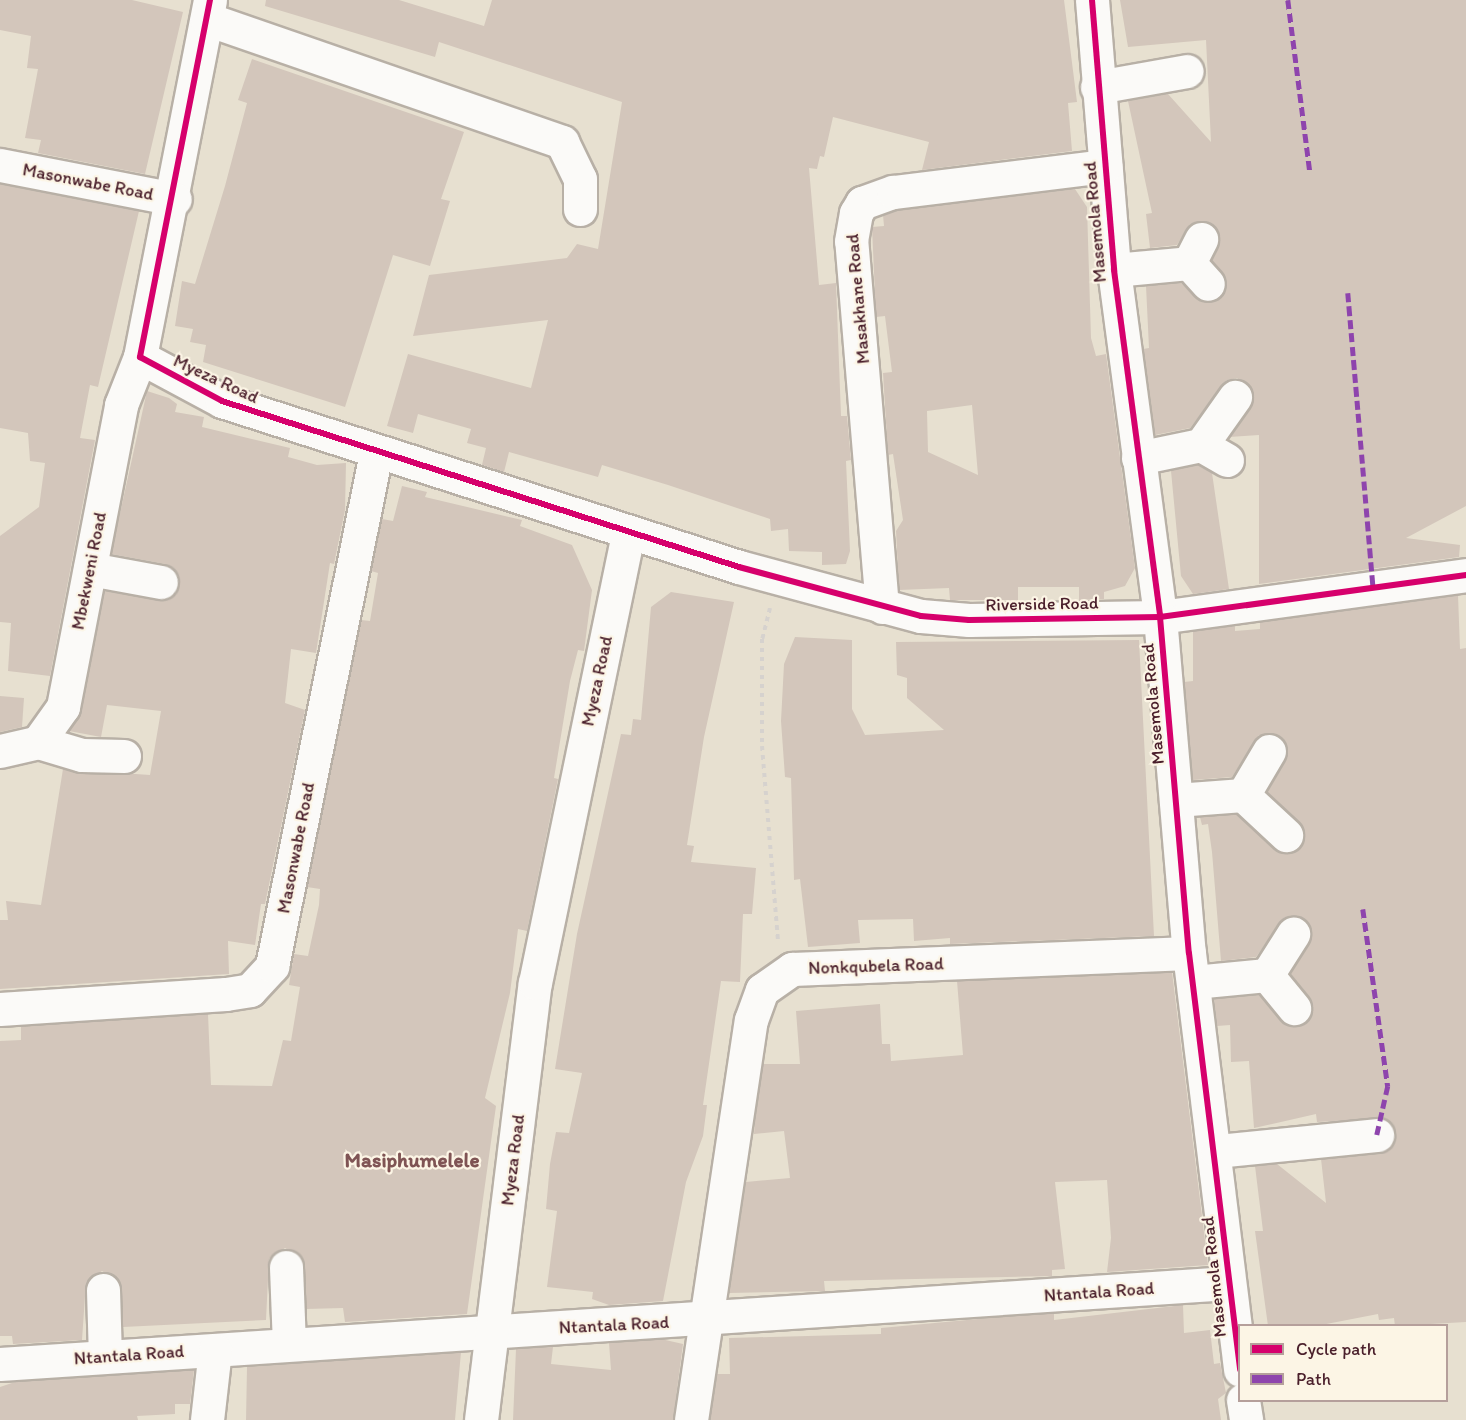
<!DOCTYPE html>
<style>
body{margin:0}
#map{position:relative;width:1466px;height:1420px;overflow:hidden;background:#e7e0d0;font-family:Itim,sans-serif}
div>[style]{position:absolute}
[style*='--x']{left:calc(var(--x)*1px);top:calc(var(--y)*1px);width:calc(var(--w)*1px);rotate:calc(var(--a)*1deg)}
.building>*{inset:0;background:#d3c6bb}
.path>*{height:4px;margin-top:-2px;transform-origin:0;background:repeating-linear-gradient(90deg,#d6d2ce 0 4.5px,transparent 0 9px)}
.roads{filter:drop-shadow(2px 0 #b8b0a6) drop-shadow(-2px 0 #b8b0a6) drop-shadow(0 2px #b8b0a6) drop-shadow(0 -2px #b8b0a6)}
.minor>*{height:33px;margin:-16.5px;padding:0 16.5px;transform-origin:16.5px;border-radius:16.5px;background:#fbfaf8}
.quiet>*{height:4.5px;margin-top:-2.25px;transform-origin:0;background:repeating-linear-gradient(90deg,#8e44ad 0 9px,transparent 0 13.5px)}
.cycleway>*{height:6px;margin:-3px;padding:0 3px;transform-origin:3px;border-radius:3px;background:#d6006c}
span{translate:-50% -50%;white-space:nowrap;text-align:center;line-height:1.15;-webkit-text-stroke:4.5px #fcf5e5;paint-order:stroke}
.street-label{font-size:18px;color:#4a1f2b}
.quarter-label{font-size:21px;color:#7f5454;font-weight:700}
.legend{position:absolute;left:1238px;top:1324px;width:210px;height:78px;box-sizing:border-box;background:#fcf5e5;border:2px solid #b59f9b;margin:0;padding:8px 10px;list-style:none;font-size:18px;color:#4a1f2b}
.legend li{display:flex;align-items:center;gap:12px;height:30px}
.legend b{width:30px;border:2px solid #b59f9b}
</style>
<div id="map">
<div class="building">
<i style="clip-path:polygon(0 0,132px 0,183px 12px,145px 174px,38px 153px,41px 140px,25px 138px,38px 69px,27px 68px,31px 36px,0 30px)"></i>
<i style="clip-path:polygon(266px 0,399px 0,484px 26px,492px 0,1064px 0,1077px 102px,1068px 103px,1072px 151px,922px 170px,929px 142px,833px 117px,824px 157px,820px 156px,817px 169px,809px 168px,819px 285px,836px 283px,841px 416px,847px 416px,851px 460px,846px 461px,850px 551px,846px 564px,822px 565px,822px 552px,789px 551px,788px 529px,771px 531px,770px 519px,668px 485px,602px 465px,598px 477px,509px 452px,504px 472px,482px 465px,486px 448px,467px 443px,471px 429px,418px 414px,413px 433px,387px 426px,408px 354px,531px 388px,548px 320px,413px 336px,429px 275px,567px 258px,577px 244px,598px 249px,622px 102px,439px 42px,435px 57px,265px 6px)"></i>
<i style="clip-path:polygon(1120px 0,1466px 0,1466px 506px,1406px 538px,1460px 545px,1459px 557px,1259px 584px,1259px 435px,1229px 437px,1251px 407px,1252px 389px,1237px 378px,1227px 380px,1190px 428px,1155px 435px,1143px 349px,1149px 348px,1146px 286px,1181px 283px,1195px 297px,1211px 302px,1221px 297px,1226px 281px,1212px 260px,1220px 237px,1209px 222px,1190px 224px,1177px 245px,1150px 248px,1146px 214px,1152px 213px,1128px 101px,1168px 94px,1211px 142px,1206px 40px,1128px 47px)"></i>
<i style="clip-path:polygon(252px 59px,464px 132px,441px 199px,450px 201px,430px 266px,393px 255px,345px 407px,203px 362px,206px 345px,190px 342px,193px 329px,175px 326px,182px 281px,195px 284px,225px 186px,247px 103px,238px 100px)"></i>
<i style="clip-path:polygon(0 184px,139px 211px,98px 387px,90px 385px,80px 438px,95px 440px,50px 676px,8px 671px,11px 623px,0 622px,0 536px,39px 507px,45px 463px,30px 461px,28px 433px,0 428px)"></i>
<i style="clip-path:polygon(evenodd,1075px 189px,1087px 207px,1091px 338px,1096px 356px,1106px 354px,1135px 568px,1125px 586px,1104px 592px,1104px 599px,1079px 600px,1079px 587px,1018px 587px,1018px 600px,950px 600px,949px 588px,899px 590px,896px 531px,903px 520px,893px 454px,888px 455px,883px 373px,892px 372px,885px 316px,876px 317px,872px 227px,884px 226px,883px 215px,897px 210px,1075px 189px,972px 405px,978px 475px,928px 452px,927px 411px,972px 405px)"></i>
<i style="clip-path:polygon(147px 391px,169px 398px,177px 404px,175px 412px,204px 417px,202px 427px,290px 448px,288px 457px,317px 465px,346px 463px,345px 510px,334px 564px,330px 563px,316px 653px,291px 649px,285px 703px,305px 710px,265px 904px,261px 904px,255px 945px,228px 941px,229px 974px,0 989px,0 920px,8px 920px,6px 901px,41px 905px,63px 769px,150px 775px,161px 711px,107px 705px,101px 737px,69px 731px,81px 711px,104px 591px,158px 600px,175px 595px,179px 586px,178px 575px,165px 564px,111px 554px)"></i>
<i style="clip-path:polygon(1198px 465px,1212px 473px,1229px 589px,1193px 594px,1181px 576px,1171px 471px,1165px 471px)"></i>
<i style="clip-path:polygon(402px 486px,427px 492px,425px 497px,522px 520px,520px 526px,572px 545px,592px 590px,584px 651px,578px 650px,570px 681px,554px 778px,558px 779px,527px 931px,518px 929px,510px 993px,485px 1098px,496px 1106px,467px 1314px,345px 1322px,343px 1308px,306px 1309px,302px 1258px,285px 1248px,269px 1259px,266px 1320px,123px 1327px,119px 1281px,102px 1271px,86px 1282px,82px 1340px,13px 1344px,12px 1336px,0 1336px,0 1041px,21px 1040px,21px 1026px,208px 1014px,211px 1085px,272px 1086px,283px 1040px,291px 1041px,300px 987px,289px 985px,294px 954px,308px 956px,319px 905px,320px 889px,307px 887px,361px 620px,370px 621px,378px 573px,371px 571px,382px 519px,393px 521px)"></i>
<i style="clip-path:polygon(671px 592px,734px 602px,704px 737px,687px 845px,694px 846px,691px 862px,756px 868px,752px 914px,743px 914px,740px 982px,721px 981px,703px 1105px,707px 1105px,703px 1136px,686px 1182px,663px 1301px,609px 1305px,592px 1299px,593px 1292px,547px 1287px,557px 1211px,546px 1209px,550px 1164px,556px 1132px,569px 1133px,582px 1073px,555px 1069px,577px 934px,621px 734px,631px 735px,633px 719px,641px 720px,651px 607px)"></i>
<i style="clip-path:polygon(1458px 595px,1460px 649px,1466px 648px,1466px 1322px,1395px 1326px,1394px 1318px,1379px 1320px,1378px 1314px,1316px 1326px,1268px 1326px,1255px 1231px,1263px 1231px,1255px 1166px,1277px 1164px,1326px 1203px,1321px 1159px,1379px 1154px,1394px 1143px,1396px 1133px,1384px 1118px,1317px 1122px,1316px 1114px,1254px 1128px,1249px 1061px,1231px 1062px,1230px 1025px,1217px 1026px,1214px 999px,1259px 995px,1287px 1025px,1305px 1023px,1312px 1004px,1290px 974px,1312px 934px,1303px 919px,1285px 917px,1256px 957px,1221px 961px,1212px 852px,1208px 824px,1202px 825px,1200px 817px,1236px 814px,1282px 853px,1300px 847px,1304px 830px,1267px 792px,1288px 752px,1278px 735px,1259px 735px,1232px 777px,1193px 780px,1184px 682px,1193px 681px,1193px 631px,1235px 626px,1235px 631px,1260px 629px,1260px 622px)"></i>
<i style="clip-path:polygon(795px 637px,852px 640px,852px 709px,865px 735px,944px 730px,907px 698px,907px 678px,897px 675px,896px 642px,1139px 640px,1154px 936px,950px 944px,950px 938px,914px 941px,913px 919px,858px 920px,860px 943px,808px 947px,800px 879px,794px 880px,791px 778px,785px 777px,781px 721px,784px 664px)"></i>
<i style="clip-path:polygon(0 696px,24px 698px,22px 727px,0 732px)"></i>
<i style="clip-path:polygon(1172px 972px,1208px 1265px,1107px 1272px,1111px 1238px,1107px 1180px,1055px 1182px,1065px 1269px,1052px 1270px,1052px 1276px,824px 1281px,825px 1291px,729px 1293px,746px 1182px,790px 1178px,784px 1131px,754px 1134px,755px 1121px,763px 1064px,800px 1064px,796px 1011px,880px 1004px,882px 1044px,890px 1044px,891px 1061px,963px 1055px,957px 981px)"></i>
<i style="clip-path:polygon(1183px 1305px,1184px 1333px,1210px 1330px,1214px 1364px,1220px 1363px,1226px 1393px,1218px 1399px,1221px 1420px,710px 1420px,717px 1374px,730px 1374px,729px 1338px,881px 1334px,881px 1328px,999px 1317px,1054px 1313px,1054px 1320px)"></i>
<i style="clip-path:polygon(661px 1339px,683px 1344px,673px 1420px,513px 1420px,516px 1349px,553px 1347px,551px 1364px,611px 1370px,609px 1343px)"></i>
<i style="clip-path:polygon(461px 1352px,455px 1420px,246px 1420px,247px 1367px)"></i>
<i style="clip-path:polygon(194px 1370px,190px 1404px,175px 1404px,175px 1414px,137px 1416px,138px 1420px,0 1420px,0 1387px,15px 1382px)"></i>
</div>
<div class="path">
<i style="--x:770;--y:608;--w:32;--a:104"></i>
<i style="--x:762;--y:639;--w:107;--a:90"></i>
<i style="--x:762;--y:746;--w:196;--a:85.3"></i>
</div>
<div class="roads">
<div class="minor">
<i style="--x:210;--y:0;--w:364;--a:101.1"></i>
<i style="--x:140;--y:357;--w:93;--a:28.2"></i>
<i style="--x:222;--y:401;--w:543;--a:17.8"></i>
<i style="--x:739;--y:567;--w:188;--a:15.1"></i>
<i style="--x:921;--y:616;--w:48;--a:4.8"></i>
<i style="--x:969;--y:620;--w:191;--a:-0.9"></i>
<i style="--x:1160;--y:617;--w:309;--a:-7.8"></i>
<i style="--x:1092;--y:0;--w:271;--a:85.3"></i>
<i style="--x:1114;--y:270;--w:350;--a:82.4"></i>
<i style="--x:1160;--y:617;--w:337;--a:85.1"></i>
<i style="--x:1189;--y:953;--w:420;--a:83"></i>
<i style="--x:207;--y:19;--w:376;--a:19.1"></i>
<i style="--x:562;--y:142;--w:41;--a:64.1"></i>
<i style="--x:580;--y:179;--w:30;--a:90"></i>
<i style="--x:1097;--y:87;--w:91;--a:-10.1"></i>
<i style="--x:0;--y:165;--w:178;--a:11"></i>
<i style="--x:1189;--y:263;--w:28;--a:48"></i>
<i style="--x:1114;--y:270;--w:75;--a:-5.3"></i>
<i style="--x:1189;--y:263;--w:27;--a:-63"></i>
<i style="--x:1201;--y:445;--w:30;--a:30"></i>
<i style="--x:1138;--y:458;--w:64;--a:-11.7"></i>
<i style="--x:1201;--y:445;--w:59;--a:-54.7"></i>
<i style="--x:90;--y:569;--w:72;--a:10.4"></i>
<i style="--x:882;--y:607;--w:367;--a:-94.8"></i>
<i style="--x:851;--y:241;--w:28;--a:-80"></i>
<i style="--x:856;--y:213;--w:12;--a:-59"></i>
<i style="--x:862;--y:203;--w:33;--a:-20"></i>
<i style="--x:893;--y:192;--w:214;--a:-7"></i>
<i style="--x:38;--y:742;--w:46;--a:16.5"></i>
<i style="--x:82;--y:755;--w:42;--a:1.4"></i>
<i style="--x:0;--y:751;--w:39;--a:-13"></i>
<i style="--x:38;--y:742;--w:43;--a:-54.5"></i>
<i style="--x:63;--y:707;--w:308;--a:-79.1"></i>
<i style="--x:121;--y:405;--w:52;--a:-68.4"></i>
<i style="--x:1243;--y:795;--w:59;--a:42.9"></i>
<i style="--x:1176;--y:800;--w:67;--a:-4.3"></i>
<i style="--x:1243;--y:795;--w:51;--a:-59.4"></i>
<i style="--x:1267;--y:975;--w:43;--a:50.7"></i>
<i style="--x:1194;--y:982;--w:73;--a:-5.5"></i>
<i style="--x:1267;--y:975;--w:49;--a:-57.6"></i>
<i style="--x:0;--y:1009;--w:226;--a:-3.8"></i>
<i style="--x:226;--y:994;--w:24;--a:-9"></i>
<i style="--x:250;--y:990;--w:33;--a:-47"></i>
<i style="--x:272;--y:966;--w:523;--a:-78.54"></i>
<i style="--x:1217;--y:1151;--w:161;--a:-5.7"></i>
<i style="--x:286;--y:1267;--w:77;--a:87.8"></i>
<i style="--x:103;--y:1290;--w:66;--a:88.3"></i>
<i style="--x:0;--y:1364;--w:1231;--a:-3.77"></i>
<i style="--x:1243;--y:1400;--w:20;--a:81"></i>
<i style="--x:207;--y:1420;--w:70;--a:-83.5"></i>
<i style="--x:481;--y:1420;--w:440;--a:-83"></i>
<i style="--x:535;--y:983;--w:460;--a:-78.3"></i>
<i style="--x:691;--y:1420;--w:404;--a:-81.5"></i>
<i style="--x:751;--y:1020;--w:32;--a:-70"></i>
<i style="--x:762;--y:990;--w:37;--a:-35"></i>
<i style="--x:792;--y:969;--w:397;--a:-2.3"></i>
</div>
</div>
<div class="quiet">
<i style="--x:1288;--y:0;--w:173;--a:82.7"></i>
<i style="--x:1348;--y:293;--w:294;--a:85.1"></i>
<i style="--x:1363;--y:909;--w:179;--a:82"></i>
<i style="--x:1388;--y:1086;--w:50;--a:102.7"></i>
</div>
<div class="cycleway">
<i style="--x:210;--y:0;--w:364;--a:101.1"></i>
<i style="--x:140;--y:357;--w:93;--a:28.2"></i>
<i style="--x:222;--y:401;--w:543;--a:17.8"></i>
<i style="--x:739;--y:567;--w:188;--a:15.1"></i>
<i style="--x:921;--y:616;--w:48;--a:4.8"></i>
<i style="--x:969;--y:620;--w:191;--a:-0.9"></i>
<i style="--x:1160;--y:617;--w:309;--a:-7.8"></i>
<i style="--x:1092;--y:0;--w:271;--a:85.3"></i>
<i style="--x:1114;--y:270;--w:350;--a:82.4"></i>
<i style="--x:1160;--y:617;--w:337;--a:85.1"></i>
<i style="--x:1189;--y:953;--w:420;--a:83"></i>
</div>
<div class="street-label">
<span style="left:88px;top:182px;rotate:11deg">Masonwabe Road</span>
<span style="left:1095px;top:222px;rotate:-95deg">Masemola Road</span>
<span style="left:858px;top:299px;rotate:-95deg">Masakhane Road</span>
<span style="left:216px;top:379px;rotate:25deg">Myeza Road</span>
<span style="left:89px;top:571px;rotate:-79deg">Mbekweni Road</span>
<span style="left:1042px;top:604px;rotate:-1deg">Riverside Road</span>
<span style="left:597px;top:681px;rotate:-78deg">Myeza Road</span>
<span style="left:1153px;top:704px;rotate:-95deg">Masemola Road</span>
<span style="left:296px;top:848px;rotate:-79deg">Masonwabe Road</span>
<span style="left:876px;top:966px;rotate:-2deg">Nonkqubela Road</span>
<span style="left:513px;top:1160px;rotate:-83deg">Myeza Road</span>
<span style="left:1214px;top:1277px;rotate:-96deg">Masemola Road</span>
<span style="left:1099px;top:1292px;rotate:-4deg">Ntantala Road</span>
<span style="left:614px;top:1325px;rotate:-3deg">Ntantala Road</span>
<span style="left:129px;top:1355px;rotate:-4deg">Ntantala Road</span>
</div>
<div class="quarter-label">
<span style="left:412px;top:1160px">Masiphumelele</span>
</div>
<ul class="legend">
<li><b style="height:8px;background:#d6006c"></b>Cycle path</li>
<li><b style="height:8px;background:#8e44ad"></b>Path</li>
</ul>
</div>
